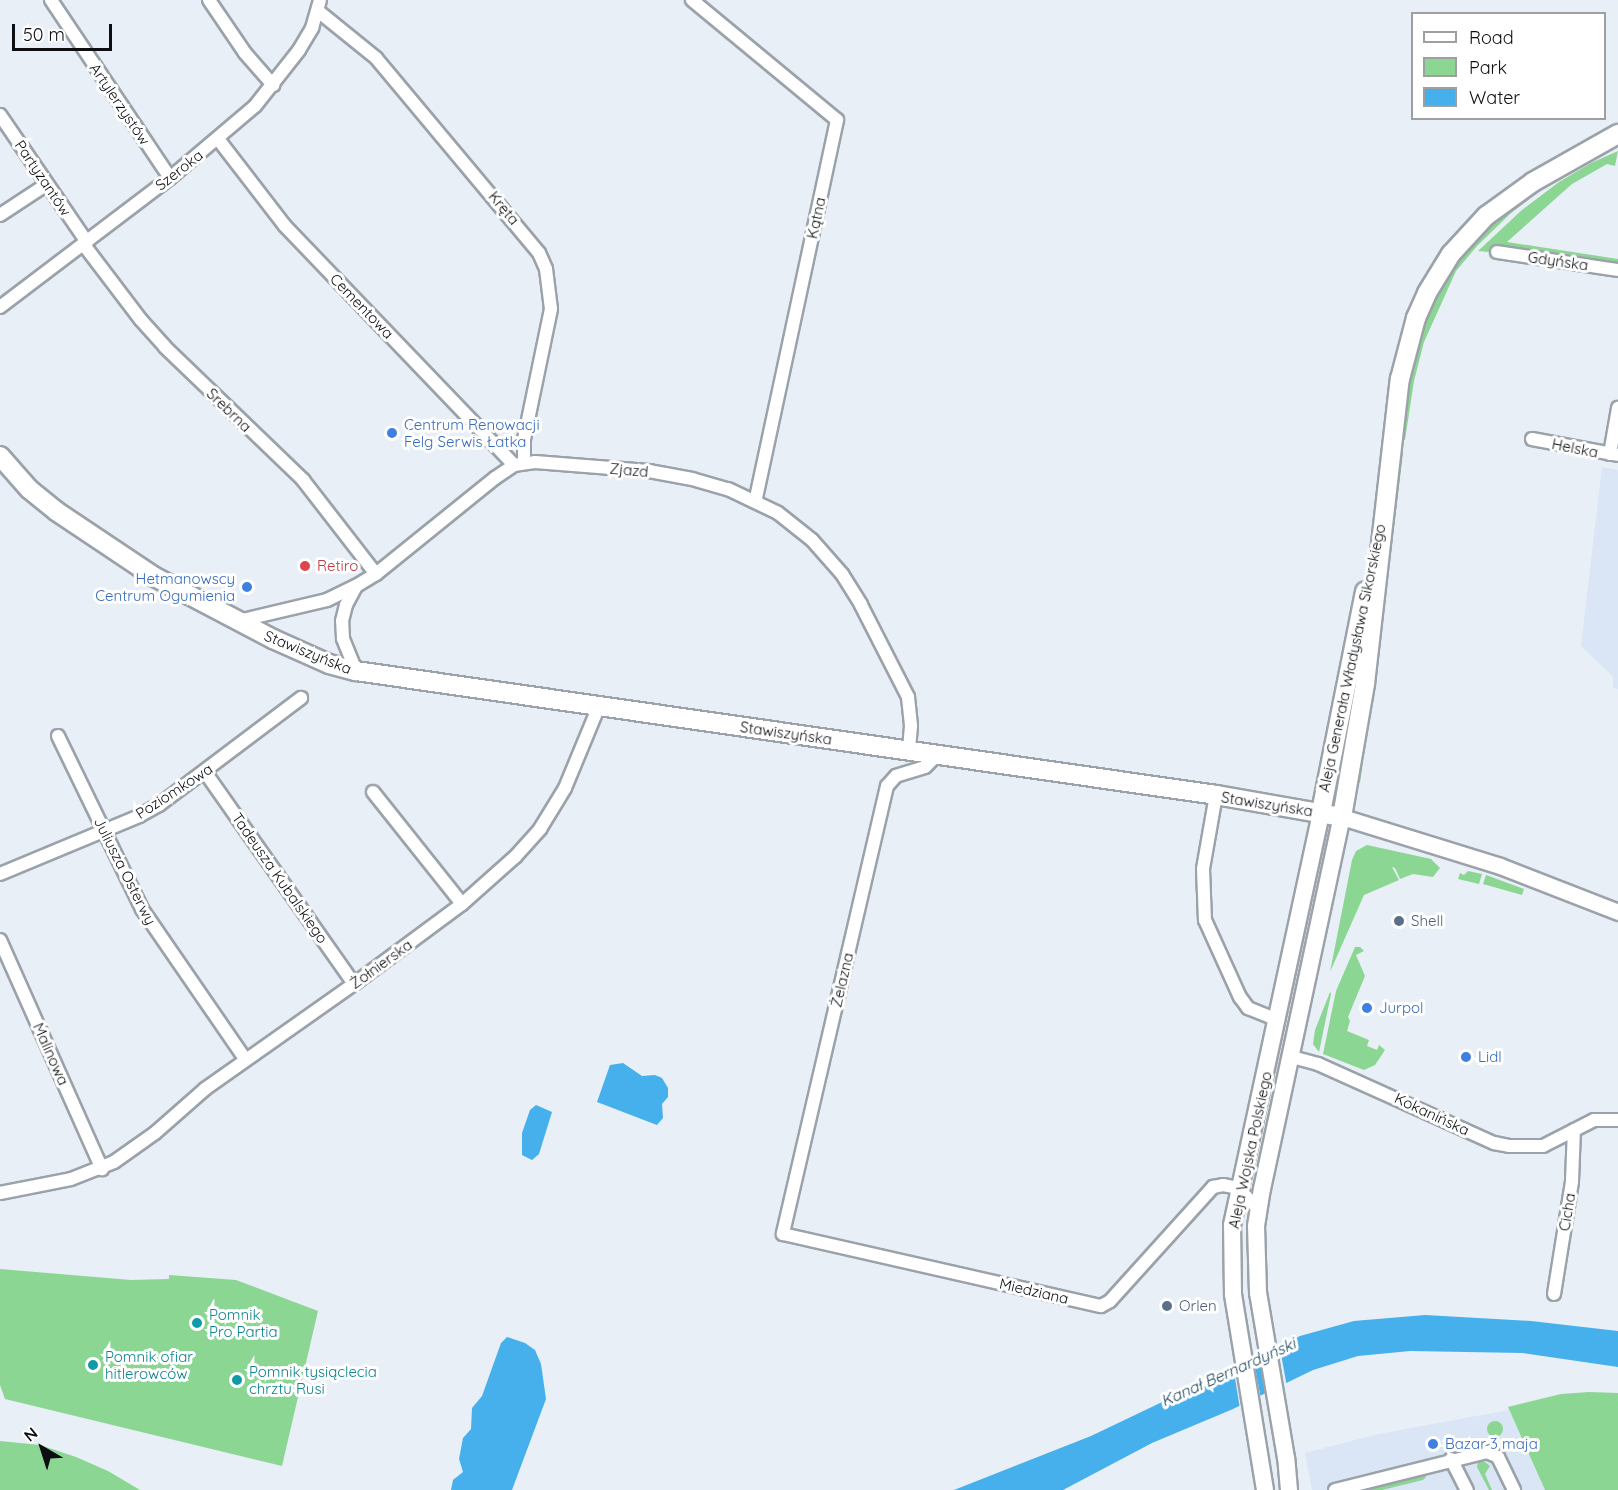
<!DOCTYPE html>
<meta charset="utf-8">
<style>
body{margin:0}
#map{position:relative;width:1618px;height:1490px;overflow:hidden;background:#e8eff7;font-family:Quicksand,sans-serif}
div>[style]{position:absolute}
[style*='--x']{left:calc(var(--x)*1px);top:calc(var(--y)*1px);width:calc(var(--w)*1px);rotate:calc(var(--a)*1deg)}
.built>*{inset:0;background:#dae6f5}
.green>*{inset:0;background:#8bd692}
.round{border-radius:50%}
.water>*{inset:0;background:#45b0eb}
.pier>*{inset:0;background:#e8eff7}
.roads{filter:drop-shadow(2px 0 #9ba2a9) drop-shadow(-2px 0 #9ba2a9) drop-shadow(0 2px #9ba2a9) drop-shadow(0 -2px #9ba2a9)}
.minor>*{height:12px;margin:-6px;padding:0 6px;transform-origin:6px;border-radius:6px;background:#fff}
.tertiary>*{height:15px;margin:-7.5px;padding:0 7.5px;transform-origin:7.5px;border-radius:7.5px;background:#fff}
.secondary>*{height:16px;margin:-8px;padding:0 8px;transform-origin:8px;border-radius:8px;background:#fff}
.primary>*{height:18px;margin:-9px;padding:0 9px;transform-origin:9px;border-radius:9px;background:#fff}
.dots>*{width:16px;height:16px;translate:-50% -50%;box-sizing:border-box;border:3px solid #fff;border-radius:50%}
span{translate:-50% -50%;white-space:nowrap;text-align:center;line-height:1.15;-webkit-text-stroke:6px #fff;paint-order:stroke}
.street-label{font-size:15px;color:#0c0e11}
.shop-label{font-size:15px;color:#366cbe}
.left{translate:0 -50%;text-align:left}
.right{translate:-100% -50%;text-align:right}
.health-label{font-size:15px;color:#be3a42}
.service-label{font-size:15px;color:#4e5e75}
.culture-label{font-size:15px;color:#0d838f}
.water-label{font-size:16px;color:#1d4861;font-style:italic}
.legend{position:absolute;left:1411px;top:12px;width:195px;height:108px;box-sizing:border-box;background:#fff;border:2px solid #9e9fa0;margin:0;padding:8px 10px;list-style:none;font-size:18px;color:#0c0e11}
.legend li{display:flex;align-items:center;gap:12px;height:30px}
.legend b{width:30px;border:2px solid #9e9fa0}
.north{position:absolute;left:12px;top:1418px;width:60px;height:60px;-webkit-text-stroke:4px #fff;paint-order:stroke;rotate:321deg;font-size:16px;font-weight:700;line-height:24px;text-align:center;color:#0c0e11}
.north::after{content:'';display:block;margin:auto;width:21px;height:27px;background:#0c0e11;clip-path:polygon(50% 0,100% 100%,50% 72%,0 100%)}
.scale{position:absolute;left:12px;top:24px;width:100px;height:27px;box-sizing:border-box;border:3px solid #0c0e11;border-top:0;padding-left:8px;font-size:18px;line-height:21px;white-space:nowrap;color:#0c0e11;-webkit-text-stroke:4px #fff;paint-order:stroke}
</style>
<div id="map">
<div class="built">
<i style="clip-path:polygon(1602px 467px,1618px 470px,1618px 689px,1613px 688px,1613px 677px,1581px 646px)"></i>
<i style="clip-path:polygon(1509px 1410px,1545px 1490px,1312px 1490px,1305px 1453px,1378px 1434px)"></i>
</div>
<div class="green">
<i style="clip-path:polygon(1618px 145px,1554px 180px,1511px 213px,1477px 246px,1456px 271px,1424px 342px,1414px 381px,1405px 440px,1401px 438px,1405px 394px,1423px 323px,1442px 280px,1473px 240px,1510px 207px,1607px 148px)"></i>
<i style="clip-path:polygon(1618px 151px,1615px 166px,1607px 164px,1572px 184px,1507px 242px,1618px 259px,1618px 264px,1478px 251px,1522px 210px,1559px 182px,1591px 163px)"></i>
<i style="clip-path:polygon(1403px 453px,1392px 544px,1360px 783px,1353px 781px,1399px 455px)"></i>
<i style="clip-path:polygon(1367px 845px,1431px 859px,1440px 868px,1433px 877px,1413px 874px,1400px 879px,1395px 868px,1392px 867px,1399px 880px,1364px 895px,1330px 972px,1352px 860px,1356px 851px)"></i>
<i style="clip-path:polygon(1468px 871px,1482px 874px,1479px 884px,1458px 879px,1460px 873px,1464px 875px)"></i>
<i style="clip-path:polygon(1486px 875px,1524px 889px,1522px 895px,1483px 884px)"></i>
<i style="clip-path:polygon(1355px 947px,1360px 947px,1364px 951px,1356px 955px,1365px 976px,1348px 1017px,1350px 1021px,1347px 1031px,1369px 1040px,1367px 1046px,1377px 1050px,1379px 1045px,1385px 1050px,1375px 1065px,1364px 1070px,1323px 1054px,1336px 991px)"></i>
<i style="clip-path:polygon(1330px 992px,1331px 994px,1319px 1052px,1313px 1044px,1315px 1030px)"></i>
<i style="clip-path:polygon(0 1269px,131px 1280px,169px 1279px,169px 1275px,236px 1280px,318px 1311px,282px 1466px,5px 1399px,0 1385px)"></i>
<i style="clip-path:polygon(1589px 1392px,1618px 1393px,1618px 1490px,1545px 1490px,1508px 1407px,1561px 1394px)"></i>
<i class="round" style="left:1487px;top:1421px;width:16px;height:16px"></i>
<i style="clip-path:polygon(0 1441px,40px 1445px,76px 1457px,108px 1471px,140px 1490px,0 1490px)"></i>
<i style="clip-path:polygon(1478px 1461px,1485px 1462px,1490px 1466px,1485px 1474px,1492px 1490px,1489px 1490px,1477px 1467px)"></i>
<i style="clip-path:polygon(1425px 1473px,1426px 1477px,1423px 1480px,1382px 1490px,1356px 1490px)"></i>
</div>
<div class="water">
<i style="clip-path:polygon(623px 1063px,642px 1076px,655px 1075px,662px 1078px,668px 1088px,668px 1097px,662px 1104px,663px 1118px,657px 1125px,597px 1102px,610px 1065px)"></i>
<i style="clip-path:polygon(536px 1105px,552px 1112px,539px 1154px,532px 1160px,522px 1155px,522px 1133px,530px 1110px)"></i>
<i style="clip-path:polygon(1425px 1315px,1531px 1321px,1618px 1331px,1618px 1367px,1523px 1353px,1410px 1351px,1358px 1356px,1313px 1370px,1233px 1409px,1152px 1443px,1063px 1490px,954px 1490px,1091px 1436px,1300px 1336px,1354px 1321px)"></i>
<i style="clip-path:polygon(507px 1337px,525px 1343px,535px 1350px,541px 1364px,546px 1399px,512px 1490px,451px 1490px,453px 1480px,463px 1472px,459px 1459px,463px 1438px,471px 1429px,472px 1408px,482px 1396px,501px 1343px)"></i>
</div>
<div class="pier">
<i style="clip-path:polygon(1279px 1343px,1287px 1387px,1267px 1396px,1259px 1353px)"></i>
<i style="clip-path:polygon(1253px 1356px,1261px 1399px,1240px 1409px,1233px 1366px)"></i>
</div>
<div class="roads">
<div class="minor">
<i style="--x:51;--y:0;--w:214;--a:56.2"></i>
<i style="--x:209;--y:0;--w:64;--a:55.8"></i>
<i style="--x:245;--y:53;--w:43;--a:48.8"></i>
<i style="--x:692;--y:0;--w:188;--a:39.6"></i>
<i style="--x:837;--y:120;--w:390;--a:102.1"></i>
<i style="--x:318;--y:11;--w:75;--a:39"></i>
<i style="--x:376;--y:58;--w:254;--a:50.1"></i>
<i style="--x:539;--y:253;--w:17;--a:66"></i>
<i style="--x:546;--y:269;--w:40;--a:82.9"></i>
<i style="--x:551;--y:309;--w:133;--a:101.7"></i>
<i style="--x:524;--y:439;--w:23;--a:90"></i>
<i style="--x:0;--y:115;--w:154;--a:55.6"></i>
<i style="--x:218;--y:139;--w:110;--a:52.4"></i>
<i style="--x:285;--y:226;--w:331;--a:46.2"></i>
<i style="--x:0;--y:215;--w:56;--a:-33.4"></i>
<i style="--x:84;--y:245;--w:94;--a:52.8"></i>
<i style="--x:141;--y:320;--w:36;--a:48"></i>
<i style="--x:165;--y:347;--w:192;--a:43.9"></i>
<i style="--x:303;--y:480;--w:119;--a:52.2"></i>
<i style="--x:1497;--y:252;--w:122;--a:8.5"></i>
<i style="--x:0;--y:307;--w:213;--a:-37.2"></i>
<i style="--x:170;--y:178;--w:111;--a:-40.3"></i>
<i style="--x:255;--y:106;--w:71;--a:-51.8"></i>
<i style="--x:299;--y:50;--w:26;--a:-59"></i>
<i style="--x:312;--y:28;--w:29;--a:-74"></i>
<i style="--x:1532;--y:439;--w:87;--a:10.5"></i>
<i style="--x:1610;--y:454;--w:47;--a:-80.1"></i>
<i style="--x:238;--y:621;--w:91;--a:-13.3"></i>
<i style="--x:327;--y:600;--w:32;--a:-26"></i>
<i style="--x:356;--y:586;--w:23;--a:-31"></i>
<i style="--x:376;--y:574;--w:153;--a:-38.9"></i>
<i style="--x:495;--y:478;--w:23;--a:-34"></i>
<i style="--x:514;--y:465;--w:21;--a:-8"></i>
<i style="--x:535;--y:462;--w:114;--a:4.5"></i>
<i style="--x:649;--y:471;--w:44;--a:10.5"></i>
<i style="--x:692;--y:479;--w:37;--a:16"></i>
<i style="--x:728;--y:489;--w:55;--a:25.6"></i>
<i style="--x:778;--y:513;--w:43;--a:38.5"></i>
<i style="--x:812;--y:540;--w:45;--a:48.6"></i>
<i style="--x:842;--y:574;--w:36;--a:58"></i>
<i style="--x:861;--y:605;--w:103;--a:62.9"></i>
<i style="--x:908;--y:697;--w:29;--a:84"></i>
<i style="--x:911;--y:726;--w:25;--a:95"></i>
<i style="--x:356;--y:671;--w:35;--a:-112"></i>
<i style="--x:343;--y:638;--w:17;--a:-93"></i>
<i style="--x:342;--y:621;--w:16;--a:-76"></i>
<i style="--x:346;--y:605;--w:21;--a:-62"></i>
<i style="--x:58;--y:736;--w:192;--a:64.1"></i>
<i style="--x:142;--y:909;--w:182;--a:55.5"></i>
<i style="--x:937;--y:755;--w:17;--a:135"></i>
<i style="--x:925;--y:767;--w:30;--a:163"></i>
<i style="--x:896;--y:776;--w:13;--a:132"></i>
<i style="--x:887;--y:786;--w:460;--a:103.1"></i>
<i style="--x:783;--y:1234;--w:326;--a:12.8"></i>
<i style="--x:1101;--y:1306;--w:10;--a:-29"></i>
<i style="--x:1110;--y:1301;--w:154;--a:-47.9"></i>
<i style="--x:1213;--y:1187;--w:10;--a:-11"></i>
<i style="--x:1223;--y:1185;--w:15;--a:11"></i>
<i style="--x:1238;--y:1188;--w:29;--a:46"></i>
<i style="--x:205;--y:772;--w:259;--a:54.9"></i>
<i style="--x:373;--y:792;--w:143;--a:51.5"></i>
<i style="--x:1216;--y:795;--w:75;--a:100"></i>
<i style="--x:1203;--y:869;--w:51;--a:87.8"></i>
<i style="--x:1205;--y:920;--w:85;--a:65.6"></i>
<i style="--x:1240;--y:997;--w:14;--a:54"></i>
<i style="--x:1248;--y:1008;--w:32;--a:22"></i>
<i style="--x:0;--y:874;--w:151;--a:-22.6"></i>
<i style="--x:139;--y:816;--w:23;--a:-29"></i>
<i style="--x:159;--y:805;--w:178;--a:-37"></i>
<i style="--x:0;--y:940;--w:251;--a:66"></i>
<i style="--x:1292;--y:1057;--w:27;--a:15"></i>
<i style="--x:1318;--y:1064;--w:193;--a:24.2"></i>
<i style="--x:1494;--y:1143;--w:15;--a:11"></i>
<i style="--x:1509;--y:1146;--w:34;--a:0"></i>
<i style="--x:1543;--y:1146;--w:57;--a:-27"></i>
<i style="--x:1594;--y:1120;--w:24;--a:0"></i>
<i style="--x:0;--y:1193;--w:72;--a:-11.2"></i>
<i style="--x:71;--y:1179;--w:46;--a:-21.6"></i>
<i style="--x:114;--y:1162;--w:50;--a:-35.3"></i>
<i style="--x:155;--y:1133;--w:67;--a:-41.3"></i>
<i style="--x:205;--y:1089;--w:182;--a:-35.2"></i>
<i style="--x:354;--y:984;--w:134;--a:-36.5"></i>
<i style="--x:462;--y:904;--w:71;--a:-41.6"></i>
<i style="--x:515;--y:857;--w:38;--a:-48"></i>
<i style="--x:540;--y:829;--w:48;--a:-58.6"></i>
<i style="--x:565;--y:788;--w:89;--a:-67.5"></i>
<i style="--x:1554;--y:1294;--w:114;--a:-80.9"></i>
<i style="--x:1572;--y:1181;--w:51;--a:-87.8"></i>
<i style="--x:1451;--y:1459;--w:35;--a:63"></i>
<i style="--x:1335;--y:1490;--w:157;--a:-14"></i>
<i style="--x:1487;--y:1452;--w:12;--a:24"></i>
<i style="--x:1498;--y:1457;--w:37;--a:64"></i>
</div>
<div class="tertiary">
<i style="--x:1342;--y:817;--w:165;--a:17.2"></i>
<i style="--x:1500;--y:866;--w:127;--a:21.3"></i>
</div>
<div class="secondary">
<i style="--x:1265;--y:1490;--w:199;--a:-99.3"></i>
<i style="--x:1233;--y:1294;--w:69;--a:-90.8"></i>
<i style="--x:1232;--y:1225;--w:422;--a:-77.8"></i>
<i style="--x:1289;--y:1490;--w:32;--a:-95"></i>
<i style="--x:1286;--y:1458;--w:167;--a:-99.6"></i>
<i style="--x:1258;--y:1293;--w:67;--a:-91.7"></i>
<i style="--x:1256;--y:1226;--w:37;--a:-81"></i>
<i style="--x:1262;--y:1189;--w:381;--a:-77.9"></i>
</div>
<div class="primary">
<i style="--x:0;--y:456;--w:44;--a:48.7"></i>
<i style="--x:29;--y:489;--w:35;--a:39"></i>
<i style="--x:56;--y:511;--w:117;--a:33.8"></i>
<i style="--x:153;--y:576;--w:136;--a:27.7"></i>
<i style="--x:273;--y:639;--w:61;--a:24.1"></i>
<i style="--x:329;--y:664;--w:28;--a:15"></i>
<i style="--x:356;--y:671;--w:869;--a:8.2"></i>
<i style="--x:1216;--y:795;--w:128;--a:9.9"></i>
<i style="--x:1342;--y:817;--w:135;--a:-80.2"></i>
<i style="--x:1365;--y:684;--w:307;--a:-83.5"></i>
<i style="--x:1400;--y:379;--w:63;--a:-75.3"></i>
<i style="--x:1416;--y:318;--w:27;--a:-66"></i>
<i style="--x:1427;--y:293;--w:46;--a:-58.4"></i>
<i style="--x:1451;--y:254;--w:52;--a:-47.4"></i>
<i style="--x:1486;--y:216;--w:58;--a:-35.9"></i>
<i style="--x:1533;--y:182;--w:98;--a:-29.5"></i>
<i style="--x:1321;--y:812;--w:225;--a:-78.7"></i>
</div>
</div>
<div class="dots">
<i style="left:392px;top:433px;background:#3f7fe0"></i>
<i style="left:305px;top:566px;background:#e0444e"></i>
<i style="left:247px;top:587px;background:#3f7fe0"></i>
<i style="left:1399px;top:921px;background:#5c6f8a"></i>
<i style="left:1367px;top:1008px;background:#3f7fe0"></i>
<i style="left:1466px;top:1057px;background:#3f7fe0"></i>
<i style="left:1167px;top:1306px;background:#5c6f8a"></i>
<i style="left:197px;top:1323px;background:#0f9aa8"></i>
<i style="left:93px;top:1365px;background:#0f9aa8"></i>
<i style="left:237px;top:1380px;background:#0f9aa8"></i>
<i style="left:1433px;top:1444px;background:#3f7fe0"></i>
</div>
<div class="street-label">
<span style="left:120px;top:104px;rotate:56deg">Artylerzystów</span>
<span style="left:179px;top:170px;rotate:-38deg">Szeroka</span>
<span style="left:43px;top:178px;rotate:56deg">Partyzantów</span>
<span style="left:504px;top:208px;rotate:50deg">Kręta</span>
<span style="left:816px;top:218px;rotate:-78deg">Kątna</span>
<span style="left:1558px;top:261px;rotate:8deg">Gdyńska</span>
<span style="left:362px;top:306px;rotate:46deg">Cementowa</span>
<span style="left:229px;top:410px;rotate:44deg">Srebrna</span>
<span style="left:1575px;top:448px;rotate:11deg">Helska</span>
<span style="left:629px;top:470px;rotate:5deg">Zjazd</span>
<span style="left:308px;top:652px;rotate:22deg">Stawiszyńska</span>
<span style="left:1352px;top:658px;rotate:-78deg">Aleja Generała Władysława Sikorskiego</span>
<span style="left:786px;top:733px;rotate:8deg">Stawiszyńska</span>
<span style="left:174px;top:791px;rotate:-33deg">Poziomkowa</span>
<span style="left:1267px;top:804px;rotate:9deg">Stawiszyńska</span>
<span style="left:125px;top:871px;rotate:63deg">Juliusza Osterwy</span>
<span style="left:280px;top:878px;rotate:55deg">Tadeusza Kubalskiego</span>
<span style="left:381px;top:964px;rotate:-36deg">Żołnierska</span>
<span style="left:842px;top:980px;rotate:-77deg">Żelazna</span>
<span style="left:51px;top:1054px;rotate:66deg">Malinowa</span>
<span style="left:1432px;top:1114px;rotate:25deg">Kokanińska</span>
<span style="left:1250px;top:1150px;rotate:-78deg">Aleja Wojska Polskiego</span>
<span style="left:1567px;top:1212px;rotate:-81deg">Cicha</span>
<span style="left:1034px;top:1291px;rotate:13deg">Miedziana</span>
</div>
<div class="shop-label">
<span class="left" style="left:404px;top:433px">Centrum Renowacji<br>Felg Serwis Łatka</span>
<span class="right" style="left:235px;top:587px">Hetmanowscy<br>Centrum Ogumienia</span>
<span class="left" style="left:1379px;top:1008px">Jurpol</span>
<span class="left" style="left:1478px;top:1057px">Lidl</span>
<span class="left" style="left:1445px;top:1444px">Bazar 3 maja</span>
</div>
<div class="health-label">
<span class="left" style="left:317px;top:566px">Retiro</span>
</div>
<div class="service-label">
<span class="left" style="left:1411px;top:921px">Shell</span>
<span class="left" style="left:1179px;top:1306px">Orlen</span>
</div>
<div class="culture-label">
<span class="left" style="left:209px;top:1323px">Pomnik<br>Pro Partia</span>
<span class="left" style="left:105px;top:1365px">Pomnik ofiar<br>hitlerowców</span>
<span class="left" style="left:249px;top:1380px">Pomnik tysiąclecia<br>chrztu Rusi</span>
</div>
<div class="water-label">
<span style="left:1228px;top:1372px;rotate:-24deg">Kanał Bernardyński</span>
</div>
<ul class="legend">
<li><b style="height:8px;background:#fff"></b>Road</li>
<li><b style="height:16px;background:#8bd692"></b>Park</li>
<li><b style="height:16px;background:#45b0eb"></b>Water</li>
</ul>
<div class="north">N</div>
<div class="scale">50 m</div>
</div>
